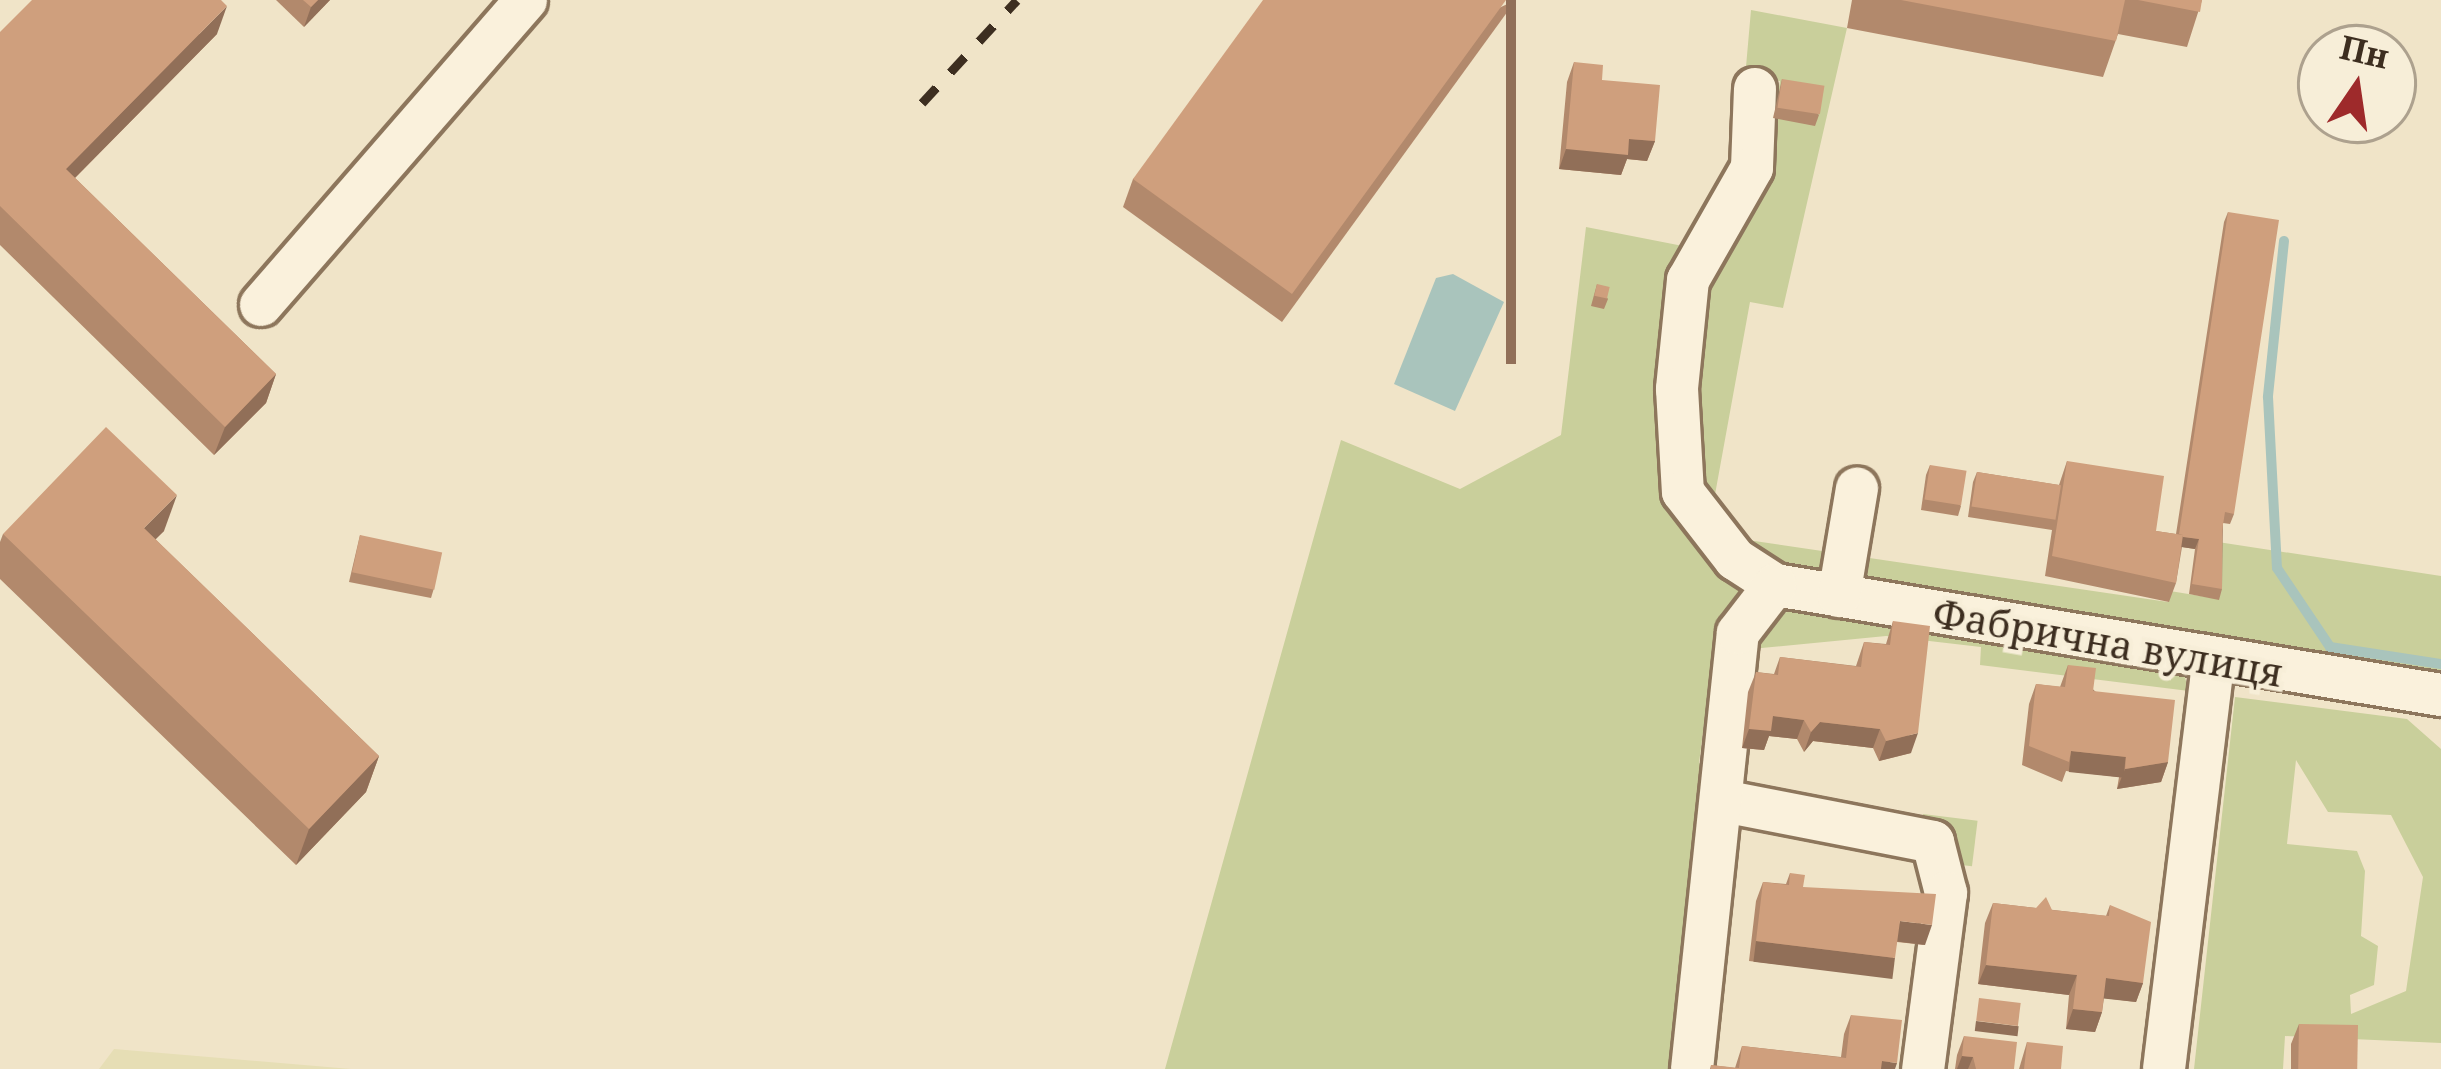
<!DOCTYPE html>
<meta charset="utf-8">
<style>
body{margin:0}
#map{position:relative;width:2441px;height:1069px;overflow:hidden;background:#f0e4c8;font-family:"Noto Serif",serif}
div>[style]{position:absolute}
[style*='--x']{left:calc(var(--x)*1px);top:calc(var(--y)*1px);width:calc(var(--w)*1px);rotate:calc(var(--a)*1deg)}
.farmland>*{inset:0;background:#e6deb5}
.green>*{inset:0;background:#c9cf9b;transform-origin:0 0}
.water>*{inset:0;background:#a9c4bc}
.stream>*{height:10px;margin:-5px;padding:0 5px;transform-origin:5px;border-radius:5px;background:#a9c4bc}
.roads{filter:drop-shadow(3px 0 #8d765c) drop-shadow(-3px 0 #8d765c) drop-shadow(0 3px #8d765c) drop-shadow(0 -3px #8d765c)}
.minor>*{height:42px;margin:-21px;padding:0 21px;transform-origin:21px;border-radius:21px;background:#faf1dc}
.rail>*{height:9px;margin-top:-4.5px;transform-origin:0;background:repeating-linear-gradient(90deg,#3d2e20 0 21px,transparent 0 42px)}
.wall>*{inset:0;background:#b2896c}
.shaded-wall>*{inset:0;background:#916f58;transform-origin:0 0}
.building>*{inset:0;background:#cf9f7d;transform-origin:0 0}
span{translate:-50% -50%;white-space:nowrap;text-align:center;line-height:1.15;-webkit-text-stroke:9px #f7eed8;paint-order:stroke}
.street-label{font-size:39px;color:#3d2e20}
.north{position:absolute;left:2297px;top:24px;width:120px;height:120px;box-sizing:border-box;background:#f7eed8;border:3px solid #ada18e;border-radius:50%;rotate:13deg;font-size:33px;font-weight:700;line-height:48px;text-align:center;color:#3d2e20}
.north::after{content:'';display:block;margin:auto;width:42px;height:54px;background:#9e2a2b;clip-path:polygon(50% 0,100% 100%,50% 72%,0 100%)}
</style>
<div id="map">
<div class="farmland">
<i style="clip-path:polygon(114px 1049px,351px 1069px,99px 1069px)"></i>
</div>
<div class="green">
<i style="clip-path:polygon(1751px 10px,1847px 28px,1783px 308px,1750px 302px,1714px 500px,1741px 539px,2168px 602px,2170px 591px,2219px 599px,2218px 542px,2441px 576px,2441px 674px,1783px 569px,1717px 525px,1688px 466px,1688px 392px,1701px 277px,1765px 173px,1780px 81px,1745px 78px)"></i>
<i style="clip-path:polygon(1586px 227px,1688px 247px,1664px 385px,1743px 584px,1713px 655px,1699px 763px,1713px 766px,1675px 1069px,1165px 1069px,1341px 440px,1460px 489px,1561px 435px)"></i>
<i style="clip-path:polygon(1811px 608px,2183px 671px,2189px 691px,1980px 665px,1981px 647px,1886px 636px,1751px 649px,1766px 616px)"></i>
<i style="clip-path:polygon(evenodd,2235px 697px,2407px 719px,2441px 749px,2441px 1043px,2285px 1036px,2283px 1069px,2194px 1069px,2235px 697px,2296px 760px,2328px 812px,2391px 815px,2423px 877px,2406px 991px,2351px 1014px,2350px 995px,2374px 985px,2378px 946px,2361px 936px,2365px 871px,2357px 851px,2287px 844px,2296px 760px)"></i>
<i style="left:1923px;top:814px;width:55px;height:46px;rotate:7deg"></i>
</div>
<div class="water">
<i style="clip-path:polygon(1453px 274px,1504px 302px,1455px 411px,1394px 384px,1436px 278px)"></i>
</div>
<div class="stream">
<i style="--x:2284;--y:241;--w:157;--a:95.9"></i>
<i style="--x:2268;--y:397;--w:171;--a:87"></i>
<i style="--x:2277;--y:568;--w:95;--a:56.1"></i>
<i style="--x:2330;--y:647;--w:112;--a:8.7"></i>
</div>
<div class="roads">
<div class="minor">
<i style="--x:1755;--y:89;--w:79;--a:92.2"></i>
<i style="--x:1752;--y:168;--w:129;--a:119.7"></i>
<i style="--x:1688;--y:280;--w:110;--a:95.8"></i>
<i style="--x:1677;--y:389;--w:103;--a:86.7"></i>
<i style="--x:1683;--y:492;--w:85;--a:52.2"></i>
<i style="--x:1735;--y:559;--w:48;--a:33"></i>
<i style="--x:1775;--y:585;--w:675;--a:9.38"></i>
<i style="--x:261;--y:305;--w:404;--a:-49"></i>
<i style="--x:1839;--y:596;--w:109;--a:-80.5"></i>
<i style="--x:1723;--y:801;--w:214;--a:11"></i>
<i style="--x:1933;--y:842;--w:53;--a:75.7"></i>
<i style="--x:1946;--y:893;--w:177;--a:97.4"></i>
<i style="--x:1692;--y:1069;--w:438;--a:-84"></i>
<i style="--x:1738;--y:633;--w:61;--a:-52.4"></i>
<i style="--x:2164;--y:1069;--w:410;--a:-83.1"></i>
</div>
</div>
<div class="rail">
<i style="--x:922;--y:103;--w:140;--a:-47.3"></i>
</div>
<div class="wall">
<i style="clip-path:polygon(276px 0,330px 0,304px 27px)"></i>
<i style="clip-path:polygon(1516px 0,1282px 322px,1123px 207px,1133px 179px)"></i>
<i style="clip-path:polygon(1852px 0,2202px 0,2187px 47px,2118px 34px,2103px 77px,1847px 28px)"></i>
<i style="clip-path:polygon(0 32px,217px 34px,75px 178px,276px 374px,266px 403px,214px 455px,0 245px)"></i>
<i style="clip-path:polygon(1574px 62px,1602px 80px,1655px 141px,1647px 161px,1627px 159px,1621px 175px,1559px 169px,1567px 82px)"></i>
<i style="clip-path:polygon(1782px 79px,1819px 115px,1815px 126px,1773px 118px)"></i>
<i style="clip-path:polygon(2228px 212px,2234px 514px,2230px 524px,2223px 523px,2222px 589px,2219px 600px,2189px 594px,2195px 549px,2182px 547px,2176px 583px,2169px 602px,2045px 576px,2052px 530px,1968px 517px,1973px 482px,1977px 472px,2059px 485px,2067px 461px,2156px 531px,2176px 534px,2224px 222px)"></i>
<i style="clip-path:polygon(1597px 284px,1608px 299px,1604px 309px,1591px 306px)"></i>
<i style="clip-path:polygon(1930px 465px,1961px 506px,1958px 516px,1921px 510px,1926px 475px)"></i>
<i style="clip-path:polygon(164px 531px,155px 539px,379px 756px,366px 792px,296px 865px,0 579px,0 542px,3px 534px)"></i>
<i style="clip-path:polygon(360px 535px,434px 588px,431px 598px,349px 582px)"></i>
<i style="clip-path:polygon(1893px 621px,1911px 753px,1879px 761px,1873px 748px,1813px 741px,1804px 752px,1797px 739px,1769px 736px,1764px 750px,1742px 748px,1748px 692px,1756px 672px,1774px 674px,1780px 657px,1856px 666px,1864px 642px,1886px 644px)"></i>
<i style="clip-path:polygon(2068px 665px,2168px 762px,2161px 782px,2117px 789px,2119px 777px,2066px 771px,2062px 782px,2022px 765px,2029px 704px,2036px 684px,2060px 687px)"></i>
<i style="clip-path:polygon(1790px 873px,1803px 887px,1925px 945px,1897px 942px,1888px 977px,1749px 961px,1756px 901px,1763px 882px,1786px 884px)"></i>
<i style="clip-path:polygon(1993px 903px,2106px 916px,2110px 905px,2143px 983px,2136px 1002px,2104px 998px,2102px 1012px,2095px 1032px,2066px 1029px,2069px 995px,1978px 984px,1985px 923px)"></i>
<i style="clip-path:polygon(1851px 1015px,1895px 1069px,1710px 1069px,1711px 1065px,1735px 1068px,1742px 1046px,1841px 1057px,1844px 1034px)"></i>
<i style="clip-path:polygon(2299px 1024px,2357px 1069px,2291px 1069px,2291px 1044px)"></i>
<i style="clip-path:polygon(1964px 1036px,2014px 1069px,1955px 1069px,1957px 1055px)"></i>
<i style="clip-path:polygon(2027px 1042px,2061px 1069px,2019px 1069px)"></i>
</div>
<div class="shaded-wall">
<i style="clip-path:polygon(318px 0,330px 0,304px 27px,311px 7px)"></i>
<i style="left:1506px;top:0;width:10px;height:364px"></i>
<i style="clip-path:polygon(227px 6px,217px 34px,56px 197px,66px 169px)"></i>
<i style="clip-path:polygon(1629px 139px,1655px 141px,1647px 161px,1627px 159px,1621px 175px,1559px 169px,1566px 149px)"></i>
<i style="clip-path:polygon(276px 374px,266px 403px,214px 455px,225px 427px)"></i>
<i style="clip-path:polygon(177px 495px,164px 531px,131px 564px,144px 528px)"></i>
<i style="clip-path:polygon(2178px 536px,2199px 539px,2195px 549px,2175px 546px)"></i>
<i style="clip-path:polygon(1773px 716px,1804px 720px,1797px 739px,1769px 736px,1764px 750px,1742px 748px,1749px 729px)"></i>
<i style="clip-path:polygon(1820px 722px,1880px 729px,1873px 748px,1813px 741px,1804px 752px,1811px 732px)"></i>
<i style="clip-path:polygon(1918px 733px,1911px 753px,1879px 761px,1886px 741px)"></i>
<i style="left:2071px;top:751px;width:55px;height:21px;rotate:6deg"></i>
<i style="clip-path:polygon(379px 756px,366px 792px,296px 865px,309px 829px)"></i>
<i style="clip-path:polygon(2168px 762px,2161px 782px,2117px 789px,2125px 769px)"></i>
<i style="clip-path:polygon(1900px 921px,1932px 925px,1925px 945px,1893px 941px)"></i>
<i style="left:1756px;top:941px;width:140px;height:21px;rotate:7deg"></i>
<i style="clip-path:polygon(1986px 965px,2077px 975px,2069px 995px,1978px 984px)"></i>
<i style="clip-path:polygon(2106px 978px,2143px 983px,2136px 1002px,2099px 998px)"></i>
<i style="clip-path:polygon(2073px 1009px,2102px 1012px,2095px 1032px,2066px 1029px)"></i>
<i style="left:1976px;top:1021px;width:43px;height:10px;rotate:7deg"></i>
<i style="clip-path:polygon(1962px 1056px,1973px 1057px,1968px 1069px,1957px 1069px)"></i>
<i style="clip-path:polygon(1882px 1061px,1897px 1063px,1895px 1069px,1879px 1069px)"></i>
</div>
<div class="building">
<i style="clip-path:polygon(32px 0,221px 0,227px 6px,66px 169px,276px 374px,225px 427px,0 206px,0 32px)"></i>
<i style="clip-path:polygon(303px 0,318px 0,311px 7px)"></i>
<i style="clip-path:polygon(1263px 0,1506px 0,1292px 294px,1133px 179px)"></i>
<i style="clip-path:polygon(1901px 0,2125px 0,2116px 41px)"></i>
<i style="clip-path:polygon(2138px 0,2202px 0,2200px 12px)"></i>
<i style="clip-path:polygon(1574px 62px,1603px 65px,1602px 80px,1660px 85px,1655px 141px,1629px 139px,1628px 155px,1566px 149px)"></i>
<i style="left:1782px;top:79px;width:43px;height:29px;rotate:9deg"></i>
<i style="clip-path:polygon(2228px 212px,2279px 220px,2234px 514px,2225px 512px,2222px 531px,2222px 589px,2192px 584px,2199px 539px,2183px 537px,2183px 535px,2179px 534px)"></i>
<i style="left:1597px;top:284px;width:13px;height:12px;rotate:13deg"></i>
<i style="clip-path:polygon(106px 427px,177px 495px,144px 528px,379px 756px,309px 829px,3px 534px)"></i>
<i style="clip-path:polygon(2067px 461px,2164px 476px,2156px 531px,2183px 535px,2176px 583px,2052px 556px)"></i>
<i style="left:1930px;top:465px;width:37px;height:35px;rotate:9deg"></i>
<i style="left:1977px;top:472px;width:85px;height:35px;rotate:9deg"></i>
<i style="left:360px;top:535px;width:84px;height:38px;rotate:12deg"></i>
<i style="clip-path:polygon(1893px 621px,1930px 626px,1918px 733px,1886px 741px,1880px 729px,1820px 722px,1811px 732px,1804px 720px,1773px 716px,1771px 731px,1749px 729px,1756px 672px,1778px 675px,1780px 657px,1861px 667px,1864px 642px,1890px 645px)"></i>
<i style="clip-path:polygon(2068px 665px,2096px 668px,2093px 691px,2175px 700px,2168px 762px,2125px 769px,2126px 757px,2071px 751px,2069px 762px,2029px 746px,2036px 684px,2065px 687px)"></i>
<i style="clip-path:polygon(1790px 873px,1805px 875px,1803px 887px,1936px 894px,1932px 925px,1900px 921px,1895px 958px,1756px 941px,1763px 882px,1789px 885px)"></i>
<i style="clip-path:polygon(2046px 897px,2052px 910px,2109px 916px,2110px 905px,2151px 922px,2143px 983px,2106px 978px,2102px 1012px,2073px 1009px,2077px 975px,1986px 965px,1993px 903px,2036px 908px)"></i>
<i style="left:1979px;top:998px;width:42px;height:23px;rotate:7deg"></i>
<i style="clip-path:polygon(1851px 1015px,1902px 1020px,1897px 1063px,1882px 1061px,1881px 1069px,1711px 1069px,1711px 1065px,1739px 1068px,1742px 1046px,1846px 1058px)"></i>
<i style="left:2299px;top:1024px;width:59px;height:45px;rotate:1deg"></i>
<i style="clip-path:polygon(1964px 1036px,2017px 1042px,2014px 1069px,1976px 1069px,1973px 1057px,1962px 1056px)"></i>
<i style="clip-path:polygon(2027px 1042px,2063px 1046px,2061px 1069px,2024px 1069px)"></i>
</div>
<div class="street-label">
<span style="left:2108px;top:642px;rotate:10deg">Фабрична вулиця</span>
</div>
<div class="north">Пн</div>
</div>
